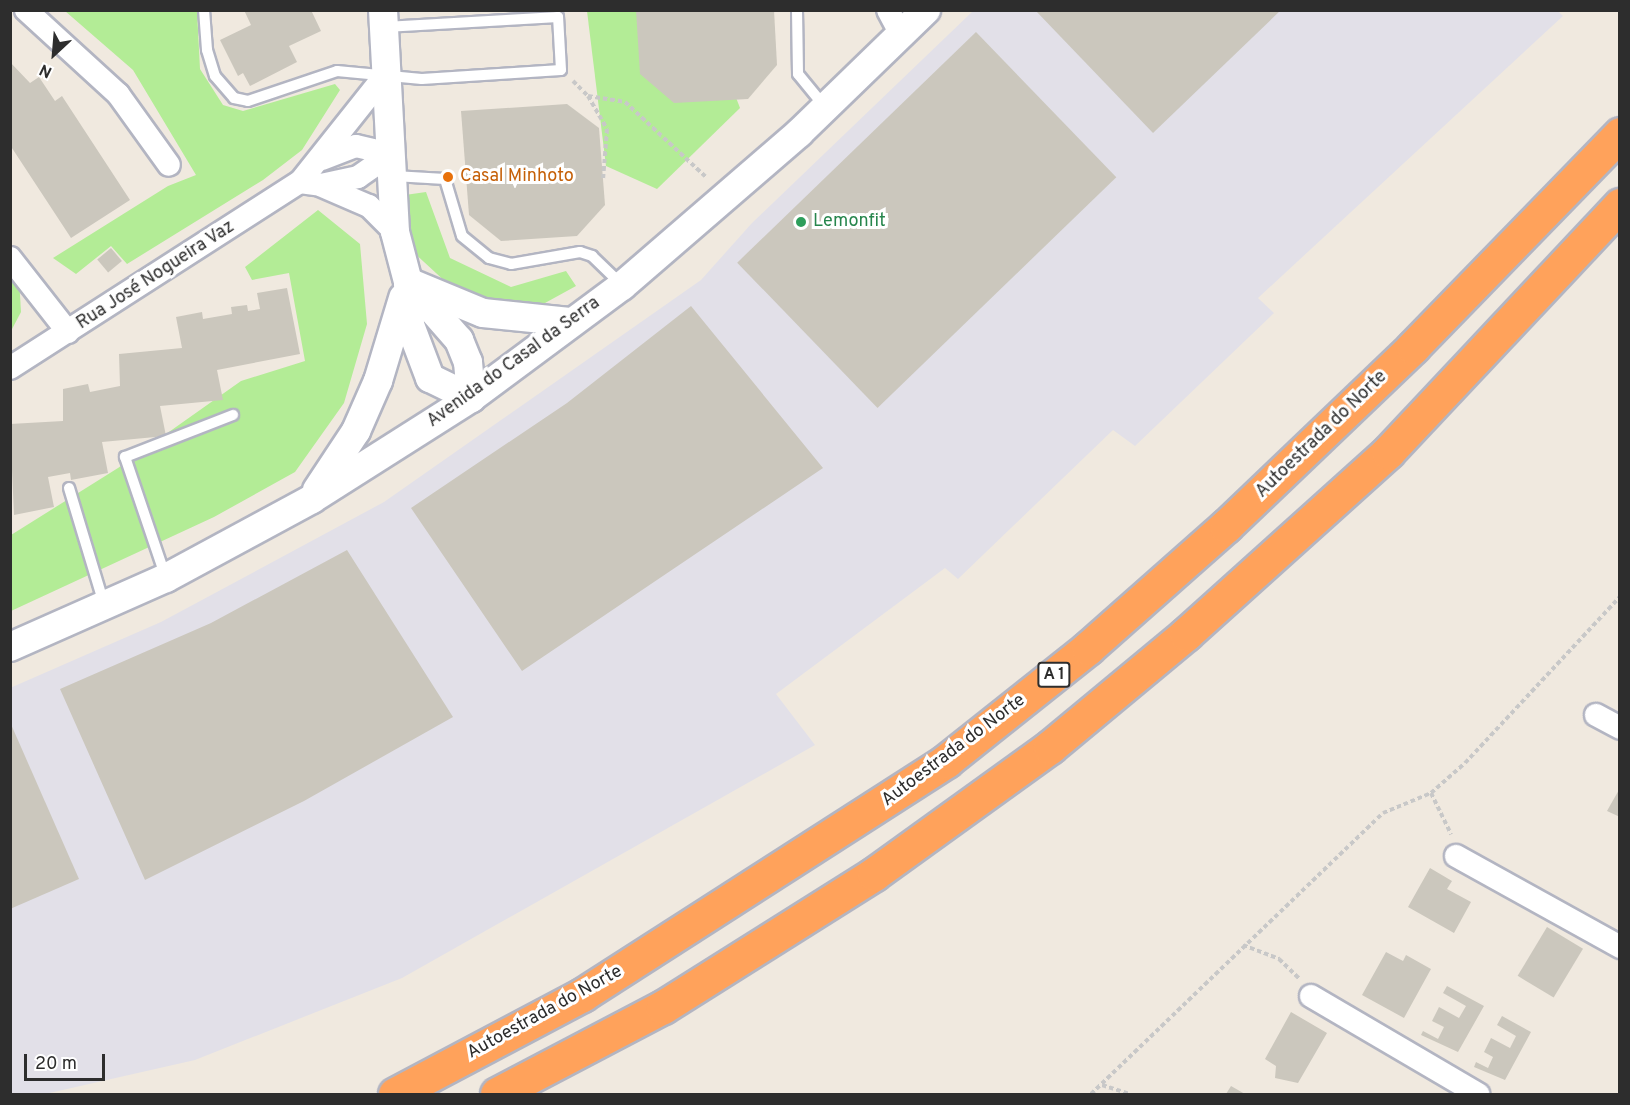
<!DOCTYPE html>
<meta charset="utf-8">
<style>
body{margin:0}
#map{position:relative;width:1630px;height:1105px;overflow:hidden;background:#f0e9df;font-family:Overpass,sans-serif}
div>[style]{position:absolute}
[style*='--x']{left:calc(var(--x)*1px);top:calc(var(--y)*1px);width:calc(var(--w)*1px);rotate:calc(var(--a)*1deg)}
.industrial>*{inset:0;background:#e2e0e8}
.green>*{inset:0;background:#b3ec96}
.building>*{inset:0;background:#cbc7bd;transform-origin:0 0}
.path>*{height:4px;margin-top:-2px;transform-origin:0;background:repeating-linear-gradient(90deg,#c8c8c8 0 4.5px,transparent 0 7.5px)}
.roads{filter:drop-shadow(2px 0 #b3b5c2) drop-shadow(-2px 0 #b3b5c2) drop-shadow(0 2px #b3b5c2) drop-shadow(0 -2px #b3b5c2)}
.service>*{height:10px;margin:-5px;padding:0 5px;transform-origin:5px;border-radius:5px;background:#fff}
.minor>*{height:22px;margin:-11px;padding:0 11px;transform-origin:11px;border-radius:11px;background:#fff}
.tertiary>*{height:28px;margin:-14px;padding:0 14px;transform-origin:14px;border-radius:14px;background:#fff}
.motorway>*{height:33px;margin:-16.5px;padding:0 16.5px;transform-origin:16.5px;border-radius:16.5px;background:#ffa25b}
.dots>*{width:16px;height:16px;translate:-50% -50%;box-sizing:border-box;border:3px solid #fff;border-radius:50%}
span{translate:-50% -50%;white-space:nowrap;text-align:center;line-height:1.15;-webkit-text-stroke:6px #fff;paint-order:stroke}
.shield-label span{padding:2px 4px;background:#fff;border:2px solid;border-radius:4px;-webkit-text-stroke-width:0}
.shield-label{font-size:16px;color:#2d2d2d;font-weight:700}
.food-label{font-size:18px;color:#c56008}
.left{translate:0 -50%;text-align:left}
.leisure-label{font-size:18px;color:#27864d}
.street-label{font-size:18px;color:#2d2d2d}
.frame{position:absolute;inset:0;border:12px solid #2d2d2d;pointer-events:none}
.north{position:absolute;left:24px;top:24px;width:60px;height:60px;-webkit-text-stroke:4px #fff;paint-order:stroke;rotate:206deg;font-size:16px;font-weight:700;line-height:24px;text-align:center;color:#2d2d2d}
.north::after{content:'';display:block;margin:auto;width:21px;height:27px;background:#2d2d2d;clip-path:polygon(50% 0,100% 100%,50% 72%,0 100%)}
.scale{position:absolute;left:24px;top:1054px;width:81px;height:27px;box-sizing:border-box;border:3px solid #2d2d2d;border-top:0;padding-left:8px;font-size:18px;line-height:21px;white-space:nowrap;color:#2d2d2d;-webkit-text-stroke:4px #fff;paint-order:stroke}
</style>
<div id="map">
<div class="industrial">
<i style="clip-path:polygon(1557px 10px,1563px 16px,1258px 298px,1274px 313px,1135px 446px,1113px 430px,958px 579px,945px 568px,776px 694px,815px 745px,402px 978px,195px 1060px,45px 1094px,11px 1094px,10px 688px,161px 622px,384px 502px,701px 280px,752px 223px,973px 11px)"></i>
</div>
<div class="green">
<i style="clip-path:polygon(65px 11px,197px 11px,200px 69px,223px 105px,243px 111px,335px 84px,340px 90px,302px 150px,263px 180px,127px 264px,111px 246px,76px 274px,53px 258px,168px 186px,196px 175px,133px 70px)"></i>
<i style="clip-path:polygon(587px 11px,703px 11px,740px 108px,657px 189px,606px 166px)"></i>
<i style="clip-path:polygon(426px 192px,450px 258px,511px 287px,566px 271px,576px 286px,545px 303px,509px 308px,449px 285px,411px 250px,398px 196px)"></i>
<i style="clip-path:polygon(318px 210px,360px 244px,367px 324px,344px 403px,295px 472px,214px 517px,11px 611px,11px 535px,118px 468px,241px 381px,305px 361px,289px 273px,252px 280px,245px 267px)"></i>
<i style="clip-path:polygon(11px 277px,19px 278px,21px 312px,11px 331px)"></i>
</div>
<div class="building">
<i style="clip-path:polygon(244px 10px,311px 10px,321px 31px,289px 46px,297px 62px,250px 86px,243px 73px,238px 76px,220px 40px,251px 25px)"></i>
<i style="clip-path:polygon(636px 10px,774px 10px,777px 65px,748px 99px,674px 103px,640px 74px)"></i>
<i style="clip-path:polygon(1035px 10px,1281px 10px,1153px 133px)"></i>
<i style="left:976px;top:32px;width:202px;height:332px;rotate:46deg"></i>
<i style="clip-path:polygon(10px 62px,30px 83px,39px 77px,55px 101px,62px 96px,130px 200px,71px 238px,10px 145px)"></i>
<i style="clip-path:polygon(567px 104px,599px 128px,605px 205px,577px 236px,501px 241px,469px 215px,461px 111px)"></i>
<i style="left:111px;top:248px;width:17px;height:18px;rotate:50deg"></i>
<i style="clip-path:polygon(287px 288px,300px 354px,217px 370px,223px 400px,160px 406px,166px 436px,102px 442px,108px 473px,71px 480px,70px 473px,48px 477px,54px 507px,14px 515px,10px 424px,63px 421px,63px 389px,88px 384px,90px 392px,120px 386px,119px 354px,182px 348px,176px 317px,202px 312px,203px 319px,232px 314px,231px 307px,247px 305px,248px 311px,260px 309px,257px 293px)"></i>
<i style="clip-path:polygon(691px 306px,823px 468px,522px 671px,411px 508px,567px 403px)"></i>
<i style="clip-path:polygon(347px 550px,453px 717px,304px 801px,145px 880px,60px 689px,211px 623px)"></i>
<i style="clip-path:polygon(10px 722px,79px 879px,10px 909px)"></i>
<i style="clip-path:polygon(1620px 788px,1620px 817px,1607px 811px)"></i>
<i style="clip-path:polygon(1430px 868px,1452px 881px,1447px 889px,1471px 902px,1454px 933px,1408px 907px)"></i>
<i style="left:1547px;top:927px;width:42px;height:57px;rotate:31deg"></i>
<i style="clip-path:polygon(1386px 952px,1403px 961px,1406px 955px,1431px 969px,1404px 1018px,1362px 995px)"></i>
<i style="clip-path:polygon(1447px 986px,1484px 1006px,1458px 1052px,1421px 1035px,1423px 1031px,1438px 1039px,1444px 1027px,1432px 1021px,1439px 1007px,1459px 1018px,1466px 1006px,1443px 993px)"></i>
<i style="clip-path:polygon(1291px 1012px,1327px 1033px,1298px 1083px,1275px 1078px,1276px 1066px,1265px 1059px)"></i>
<i style="clip-path:polygon(1502px 1016px,1531px 1032px,1505px 1080px,1474px 1067px,1476px 1062px,1488px 1068px,1493px 1057px,1484px 1052px,1491px 1038px,1510px 1048px,1516px 1036px,1497px 1025px)"></i>
<i style="clip-path:polygon(1231px 1086px,1245px 1094px,1226px 1094px)"></i>
</div>
<div class="path">
<i style="--x:573;--y:81;--w:21;--a:45"></i>
<i style="--x:588;--y:96;--w:37;--a:9"></i>
<i style="--x:625;--y:102;--w:110;--a:42.8"></i>
<i style="--x:588;--y:96;--w:38;--a:60"></i>
<i style="--x:607;--y:129;--w:51;--a:94.5"></i>
<i style="--x:1431;--y:793;--w:46;--a:64"></i>
<i style="--x:1243;--y:945;--w:39;--a:21"></i>
<i style="--x:1279;--y:959;--w:28;--a:44"></i>
<i style="--x:1102;--y:1085;--w:28;--a:18"></i>
<i style="--x:1091;--y:1094;--w:405;--a:-43.9"></i>
<i style="--x:1383;--y:813;--w:52;--a:-22.6"></i>
<i style="--x:1431;--y:793;--w:45;--a:-41.4"></i>
<i style="--x:1465;--y:763;--w:227;--a:-47"></i>
</div>
<div class="roads">
<div class="service">
<i style="--x:204;--y:10;--w:40;--a:85.7"></i>
<i style="--x:207;--y:50;--w:27;--a:73"></i>
<i style="--x:215;--y:76;--w:29;--a:49"></i>
<i style="--x:234;--y:98;--w:14;--a:12"></i>
<i style="--x:248;--y:101;--w:94;--a:-18.6"></i>
<i style="--x:337;--y:71;--w:85;--a:5.4"></i>
<i style="--x:422;--y:79;--w:139;--a:-3.7"></i>
<i style="--x:561;--y:70;--w:53;--a:-93.2"></i>
<i style="--x:558;--y:17;--w:173;--a:176.7"></i>
<i style="--x:797;--y:10;--w:64;--a:89.1"></i>
<i style="--x:798;--y:74;--w:43;--a:50.7"></i>
<i style="--x:394;--y:176;--w:51;--a:3.4"></i>
<i style="--x:445;--y:179;--w:59;--a:73.4"></i>
<i style="--x:462;--y:236;--w:35;--a:39"></i>
<i style="--x:489;--y:258;--w:23;--a:15"></i>
<i style="--x:511;--y:264;--w:70;--a:-9.9"></i>
<i style="--x:580;--y:252;--w:13;--a:18"></i>
<i style="--x:592;--y:256;--w:42;--a:44"></i>
<i style="--x:69;--y:488;--w:121;--a:73.2"></i>
<i style="--x:166;--y:578;--w:128;--a:-108.7"></i>
<i style="--x:125;--y:457;--w:116;--a:-21.3"></i>
</div>
<div class="minor">
<i style="--x:26;--y:10;--w:125;--a:42.4"></i>
<i style="--x:118;--y:94;--w:87;--a:54.3"></i>
<i style="--x:888;--y:10;--w:27;--a:62"></i>
<i style="--x:322;--y:159;--w:36;--a:-21"></i>
<i style="--x:356;--y:146;--w:36;--a:13"></i>
<i style="--x:300;--y:182;--w:21;--a:8"></i>
<i style="--x:321;--y:185;--w:38;--a:-12"></i>
<i style="--x:358;--y:177;--w:40;--a:-34.9"></i>
<i style="--x:322;--y:186;--w:51;--a:23.1"></i>
<i style="--x:369;--y:206;--w:37;--a:45"></i>
<i style="--x:10;--y:258;--w:94;--a:51.9"></i>
<i style="--x:10;--y:368;--w:345;--a:-32.7"></i>
<i style="--x:300;--y:182;--w:137;--a:-51.5"></i>
<i style="--x:1596;--y:715;--w:27;--a:28"></i>
<i style="--x:1456;--y:856;--w:188;--a:29"></i>
<i style="--x:1311;--y:996;--w:194;--a:30.4"></i>
</div>
<div class="tertiary">
<i style="--x:383;--y:10;--w:222;--a:86.9"></i>
<i style="--x:395;--y:232;--w:52;--a:75.4"></i>
<i style="--x:408;--y:282;--w:43;--a:87.3"></i>
<i style="--x:410;--y:325;--w:57;--a:69.3"></i>
<i style="--x:430;--y:378;--w:46;--a:26"></i>
<i style="--x:408;--y:282;--w:81;--a:22.5"></i>
<i style="--x:483;--y:313;--w:87;--a:5.9"></i>
<i style="--x:417;--y:292;--w:64;--a:48.8"></i>
<i style="--x:459;--y:340;--w:24;--a:68"></i>
<i style="--x:468;--y:362;--w:36;--a:85"></i>
<i style="--x:317;--y:490;--w:71;--a:-56.5"></i>
<i style="--x:356;--y:431;--w:55;--a:-66.3"></i>
<i style="--x:378;--y:381;--w:87;--a:-73.2"></i>
<i style="--x:10;--y:647;--w:171;--a:-23.9"></i>
<i style="--x:166;--y:578;--w:166;--a:-28.4"></i>
<i style="--x:312;--y:499;--w:188;--a:-32.4"></i>
<i style="--x:471;--y:398;--w:188;--a:-36.6"></i>
<i style="--x:622;--y:286;--w:234;--a:-40.8"></i>
<i style="--x:799;--y:133;--w:177;--a:-44.1"></i>
</div>
<div class="motorway">
<i style="--x:395;--y:1094;--w:212;--a:-27.9"></i>
<i style="--x:582;--y:995;--w:433;--a:-32.7"></i>
<i style="--x:946;--y:761;--w:181;--a:-38.5"></i>
<i style="--x:1088;--y:648;--w:184;--a:-41.5"></i>
<i style="--x:1226;--y:526;--w:259;--a:-43.7"></i>
<i style="--x:1413;--y:347;--w:297;--a:-45.8"></i>
<i style="--x:497;--y:1094;--w:187;--a:-27.7"></i>
<i style="--x:663;--y:1007;--w:249;--a:-32.2"></i>
<i style="--x:874;--y:874;--w:217;--a:-35.8"></i>
<i style="--x:1050;--y:747;--w:177;--a:-39.7"></i>
<i style="--x:1186;--y:634;--w:272;--a:-42"></i>
<i style="--x:1388;--y:452;--w:339;--a:-46.8"></i>
</div>
</div>
<div class="dots">
<i style="left:448px;top:177px;background:#e8710a"></i>
<i style="left:801px;top:222px;background:#2e9e5b"></i>
</div>
<div class="shield-label">
<span style="left:1054px;top:675px">A 1</span>
</div>
<div class="food-label">
<span class="left" style="left:460px;top:177px">Casal Minhoto</span>
</div>
<div class="leisure-label">
<span class="left" style="left:813px;top:222px">Lemonfit</span>
</div>
<div class="street-label">
<span style="left:156px;top:276px;rotate:-33deg">Rua José Nogueira Vaz</span>
<span style="left:514px;top:363px;rotate:-36deg">Avenida do Casal da Serra</span>
<span style="left:1322px;top:435px;rotate:-44deg">Autoestrada do Norte</span>
<span style="left:954px;top:751px;rotate:-37deg">Autoestrada do Norte</span>
<span style="left:545px;top:1013px;rotate:-29deg">Autoestrada do Norte</span>
</div>
<div class="frame"></div>
<div class="north">N</div>
<div class="scale">20 m</div>
</div>
